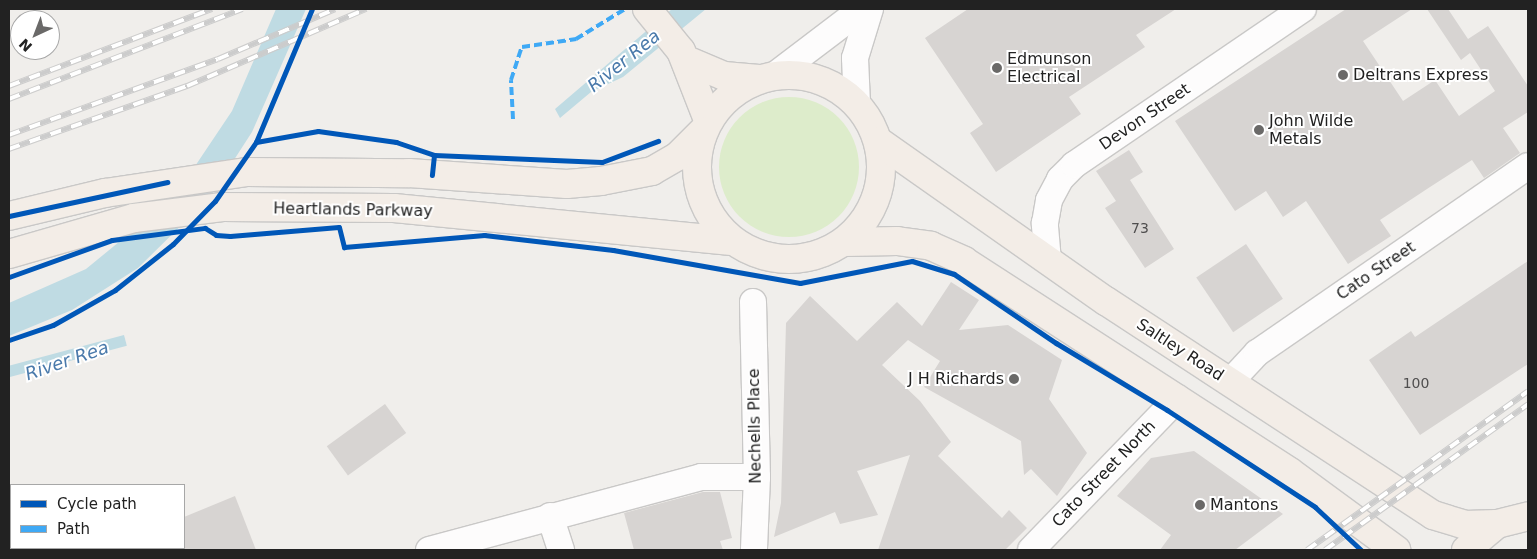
<!DOCTYPE html>
<style>
body{margin:0}
#map{position:relative;width:1537px;height:559px;overflow:hidden;background:#f0eeeb;font-family:"DejaVu Sans",sans-serif}
div>[style]{position:absolute}
[style*='--x']{left:calc(var(--x)*1px);top:calc(var(--y)*1px);width:calc(var(--w)*1px);rotate:calc(var(--a)*1deg)}
.grass>*{inset:0;background:#ddeccb}
.round{border-radius:50%}
.water>*{inset:0;background:#bfdbe3;transform-origin:0 0}
.building>*{inset:0;background:#d7d4d2;transform-origin:0 0}
.roads{filter:drop-shadow(1px 0 #c9c8c7) drop-shadow(-1px 0 #c9c8c7) drop-shadow(0 1px #c9c8c7) drop-shadow(0 -1px #c9c8c7)}
.minor>*{height:26px;margin:-13px;padding:0 13px;transform-origin:13px;border-radius:13px;background:#fdfcfc}
.major>*{height:28px;margin:-14px;padding:0 14px;transform-origin:14px;border-radius:14px;background:#f3ede7}
.major>.ring{margin:-14px;padding:0;box-sizing:content-box;background:none;border:28px solid #f3ede7;border-radius:50%}
.rail>*{height:5.5px;margin-top:-2.75px;transform-origin:0;background:repeating-linear-gradient(90deg,#fff 0 11px,#ccc 0 22px);box-sizing:border-box;border-block:1px solid #ccc}
.quiet>*{height:4px;margin-top:-2px;transform-origin:0;background:repeating-linear-gradient(90deg,#3fa9f5 0 8px,transparent 0 12px)}
.cycleway>*{height:5px;margin:-2.5px;padding:0 2.5px;transform-origin:2.5px;border-radius:2.5px;background:#0057b8}
.dots>*{width:14px;height:14px;translate:-50% -50%;box-sizing:border-box;border:2px solid #fff;border-radius:50%}
span{translate:-50% -50%;white-space:nowrap;text-align:center;line-height:1.15;-webkit-text-stroke:4px #fff;paint-order:stroke}
.number-label{font-size:14px;color:#4f4e4e}
.number-label span{-webkit-text-stroke-width:0}
.poi-label{font-size:16px;color:#222}
.left{translate:0 -50%;text-align:left}
.right{translate:-100% -50%;text-align:right}
.street-label{font-size:16px;color:#222}
.water-label{font-size:18px;color:#4a7aab;font-style:italic}
.frame{position:absolute;inset:0;border:10px solid #222;pointer-events:none}
.legend{position:absolute;left:10px;top:484px;width:175px;height:65px;box-sizing:border-box;background:#fff;border:1px solid #a7a7a7;margin:0;padding:6px 9px;list-style:none;font-size:15px;color:#222}
.legend li{display:flex;align-items:center;gap:10px;height:25px}
.legend b{width:25px;border:1px solid #a7a7a7}
.north{position:absolute;left:10px;top:10px;width:50px;height:50px;box-sizing:border-box;background:#fff;border:1px solid #a7a7a7;border-radius:50%;rotate:223deg;font-size:14px;font-weight:700;line-height:20px;text-align:center;color:#222}
.north::after{content:'';display:block;margin:auto;width:18px;height:22px;background:#6a6968;clip-path:polygon(50% 0,100% 100%,50% 72%,0 100%)}
</style>
<div id="map">
<div class="grass">
<i class="round" style="left:719px;top:97px;width:140px;height:140px"></i>
</div>
<div class="water">
<i style="clip-path:polygon(276px 9px,306px 9px,252px 132px,210px 197px,138px 268px,72px 310px,9px 336px,9px 303px,86px 269px,175px 196px,232px 111px)"></i>
<i style="clip-path:polygon(672px 9px,706px 9px,623px 77px,591px 92px,560px 118px,555px 109px)"></i>
<i style="left:124px;top:335px;width:11px;height:122px;rotate:75deg"></i>
</div>
<div class="building">
<i style="clip-path:polygon(968px 9px,1176px 9px,1136px 35px,1145px 47px,1069px 97px,1081px 114px,996px 172px,970px 133px,983px 124px,925px 38px)"></i>
<i style="clip-path:polygon(1346px 9px,1412px 9px,1363px 41px,1403px 101px,1435px 80px,1459px 116px,1495px 91px,1470px 53px,1461px 60px,1427px 9px,1448px 9px,1468px 39px,1488px 26px,1528px 86px,1528px 112px,1503px 128px,1520px 153px,1484px 178px,1472px 160px,1430px 187px,1380px 220px,1391px 236px,1348px 264px,1306px 201px,1283px 217px,1266px 191px,1235px 211px,1175px 121px)"></i>
<i style="clip-path:polygon(1129px 150px,1143px 172px,1130px 180px,1174px 249px,1145px 268px,1105px 208px,1116px 201px,1096px 171px)"></i>
<i style="left:1246px;top:244px;width:66px;height:60px;rotate:56deg"></i>
<i style="clip-path:polygon(1528px 261px,1528px 364px,1420px 435px,1369px 360px,1411px 331px,1415px 337px)"></i>
<i style="clip-path:polygon(951px 282px,979px 300px,959px 330px,1008px 325px,1062px 360px,1049px 399px,1087px 453px,1057px 496px,1031px 469px,1024px 475px,1021px 441px,924px 387px,940px 361px,908px 340px,882px 365px,920px 401px,951px 442px,938px 456px,1002px 518px,1009px 510px,1027px 528px,1005px 550px,878px 550px,910px 455px,857px 471px,878px 515px,840px 524px,835px 512px,774px 537px,781px 503px,786px 323px,810px 296px,857px 341px,897px 302px,922px 326px)"></i>
<i style="left:385px;top:404px;width:36px;height:72px;rotate:54deg"></i>
<i style="clip-path:polygon(1194px 451px,1283px 514px,1235px 550px,1160px 550px,1171px 535px,1117px 496px,1151px 458px)"></i>
<i style="clip-path:polygon(703px 492px,720px 492px,732px 538px,720px 541px,723px 550px,634px 550px,624px 513px)"></i>
<i style="clip-path:polygon(235px 496px,256px 550px,184px 550px,184px 517px)"></i>
</div>
<div class="roads">
<div class="minor">
<i style="--x:775;--y:75;--w:109;--a:-37.2"></i>
<i style="--x:857;--y:104;--w:46;--a:-92.5"></i>
<i style="--x:855;--y:58;--w:51;--a:-73"></i>
<i style="--x:1048;--y:261;--w:38;--a:-95"></i>
<i style="--x:1045;--y:223;--w:23;--a:-80"></i>
<i style="--x:1049;--y:200;--w:24;--a:-62"></i>
<i style="--x:1060;--y:179;--w:20;--a:-45"></i>
<i style="--x:1074;--y:165;--w:277;--a:-34.3"></i>
<i style="--x:753;--y:302;--w:175;--a:88.7"></i>
<i style="--x:757;--y:477;--w:73;--a:92.4"></i>
<i style="--x:1230;--y:382;--w:40;--a:-47"></i>
<i style="--x:1257;--y:353;--w:329;--a:-34.6"></i>
<i style="--x:550;--y:516;--w:36;--a:72"></i>
<i style="--x:429;--y:550;--w:282;--a:-15"></i>
<i style="--x:701;--y:477;--w:56;--a:0"></i>
<i style="--x:1031;--y:550;--w:211;--a:-46"></i>
</div>
<div class="major">
<i style="--x:647;--y:9;--w:54;--a:51"></i>
<i style="--x:681;--y:51;--w:74;--a:68.6"></i>
<i style="--x:686;--y:60;--w:41;--a:22.8"></i>
<i style="--x:724;--y:76;--w:35;--a:5"></i>
<i class="ring" style="left:697px;top:75px;width:156px;height:156px"></i>
<i style="--x:878;--y:141;--w:279;--a:35.1"></i>
<i style="--x:1106;--y:301;--w:391;--a:33.2"></i>
<i style="--x:1433;--y:515;--w:34;--a:17"></i>
<i style="--x:1465;--y:525;--w:32;--a:-2"></i>
<i style="--x:9;--y:216;--w:99;--a:-13.5"></i>
<i style="--x:105;--y:193;--w:144;--a:-8.4"></i>
<i style="--x:247;--y:172;--w:162;--a:0.4"></i>
<i style="--x:409;--y:173;--w:158;--a:4"></i>
<i style="--x:567;--y:184;--w:34;--a:-5"></i>
<i style="--x:601;--y:181;--w:52;--a:-11.1"></i>
<i style="--x:652;--y:171;--w:30;--a:-30"></i>
<i style="--x:678;--y:156;--w:35;--a:-45"></i>
<i style="--x:845;--y:242;--w:52;--a:-1.1"></i>
<i style="--x:897;--y:241;--w:34;--a:8"></i>
<i style="--x:931;--y:246;--w:36;--a:24"></i>
<i style="--x:964;--y:261;--w:388;--a:32.9"></i>
<i style="--x:1290;--y:472;--w:132;--a:36.3"></i>
<i style="--x:9;--y:254;--w:130;--a:-16.1"></i>
<i style="--x:134;--y:218;--w:89;--a:-7.1"></i>
<i style="--x:222;--y:207;--w:172;--a:0.3"></i>
<i style="--x:394;--y:208;--w:339;--a:5.6"></i>
<i style="--x:1466;--y:550;--w:40;--a:-40"></i>
<i style="--x:1497;--y:524;--w:32;--a:-14"></i>
</div>
</div>
<div class="rail">
<i style="--x:9;--y:86;--w:217;--a:-20.8"></i>
<i style="--x:9;--y:99;--w:250;--a:-21.1"></i>
<i style="--x:9;--y:135;--w:222;--a:-20"></i>
<i style="--x:218;--y:59;--w:127;--a:-23.1"></i>
<i style="--x:9;--y:149;--w:189;--a:-19.5"></i>
<i style="--x:187;--y:86;--w:195;--a:-23.3"></i>
<i style="--x:1307;--y:550;--w:272;--a:-35.7"></i>
<i style="--x:1325;--y:550;--w:250;--a:-35.7"></i>
</div>
<div class="quiet">
<i style="--x:513;--y:119;--w:39;--a:-93"></i>
<i style="--x:511;--y:80;--w:35;--a:-72"></i>
<i style="--x:522;--y:47;--w:55;--a:-8.4"></i>
<i style="--x:576;--y:39;--w:57;--a:-31.5"></i>
</div>
<div class="cycleway">
<i style="--x:256;--y:142;--w:63;--a:-10.1"></i>
<i style="--x:318;--y:131;--w:79;--a:8"></i>
<i style="--x:396;--y:142;--w:40;--a:18.9"></i>
<i style="--x:434;--y:155;--w:20;--a:96"></i>
<i style="--x:434;--y:155;--w:168;--a:2.4"></i>
<i style="--x:602;--y:162;--w:60;--a:-20.6"></i>
<i style="--x:9;--y:216;--w:162;--a:-12.1"></i>
<i style="--x:9;--y:277;--w:109;--a:-19.8"></i>
<i style="--x:112;--y:240;--w:94;--a:-7.4"></i>
<i style="--x:205;--y:228;--w:13;--a:32"></i>
<i style="--x:216;--y:235;--w:14;--a:4"></i>
<i style="--x:230;--y:236;--w:109;--a:-4.7"></i>
<i style="--x:339;--y:227;--w:21;--a:76"></i>
<i style="--x:344;--y:247;--w:141;--a:-4.9"></i>
<i style="--x:484;--y:235;--w:130;--a:6.6"></i>
<i style="--x:613;--y:250;--w:190;--a:10"></i>
<i style="--x:800;--y:283;--w:114;--a:-11.1"></i>
<i style="--x:912;--y:261;--w:44;--a:17.2"></i>
<i style="--x:954;--y:274;--w:123;--a:34.1"></i>
<i style="--x:1056;--y:343;--w:130;--a:31.1"></i>
<i style="--x:1167;--y:410;--w:177;--a:33.2"></i>
<i style="--x:1315;--y:507;--w:63;--a:43.1"></i>
<i style="--x:9;--y:340;--w:46;--a:-18.8"></i>
<i style="--x:53;--y:325;--w:71;--a:-29.4"></i>
<i style="--x:115;--y:290;--w:74;--a:-38.4"></i>
<i style="--x:173;--y:244;--w:60;--a:-45.7"></i>
<i style="--x:215;--y:201;--w:72;--a:-55.2"></i>
<i style="--x:256;--y:142;--w:144;--a:-67.2"></i>
</div>
<div class="dots">
<i style="left:997px;top:68px;background:#6a6968"></i>
<i style="left:1343px;top:75px;background:#6a6968"></i>
<i style="left:1259px;top:130px;background:#6a6968"></i>
<i style="left:1014px;top:379px;background:#6a6968"></i>
<i style="left:1200px;top:505px;background:#6a6968"></i>
</div>
<div class="number-label">
<span style="left:1140px;top:228px">73</span>
<span style="left:1416px;top:383px">100</span>
</div>
<div class="poi-label">
<span class="left" style="left:1007px;top:68px">Edmunson<br>Electrical</span>
<span class="left" style="left:1353px;top:75px">Deltrans Express</span>
<span class="left" style="left:1269px;top:130px">John Wilde<br>Metals</span>
<span class="right" style="left:1004px;top:379px">J H Richards</span>
<span class="left" style="left:1210px;top:505px">Mantons</span>
</div>
<div class="street-label">
<span style="left:1145px;top:117px;rotate:-34deg">Devon Street</span>
<span style="left:353px;top:210px;rotate:1deg">Heartlands Parkway</span>
<span style="left:1376px;top:271px;rotate:-34deg">Cato Street</span>
<span style="left:1180px;top:350px;rotate:33deg">Saltley Road</span>
<span style="left:755px;top:426px;rotate:-91deg">Nechells Place</span>
<span style="left:1104px;top:474px;rotate:-46deg">Cato Street North</span>
</div>
<div class="water-label">
<span style="left:624px;top:61px;rotate:-39deg">River Rea</span>
<span style="left:67px;top:361px;rotate:-19deg">River Rea</span>
</div>
<div class="frame"></div>
<ul class="legend">
<li><b style="height:6px;background:#0057b8"></b>Cycle path</li>
<li><b style="height:6px;background:#3fa9f5"></b>Path</li>
</ul>
<div class="north">N</div>
</div>
